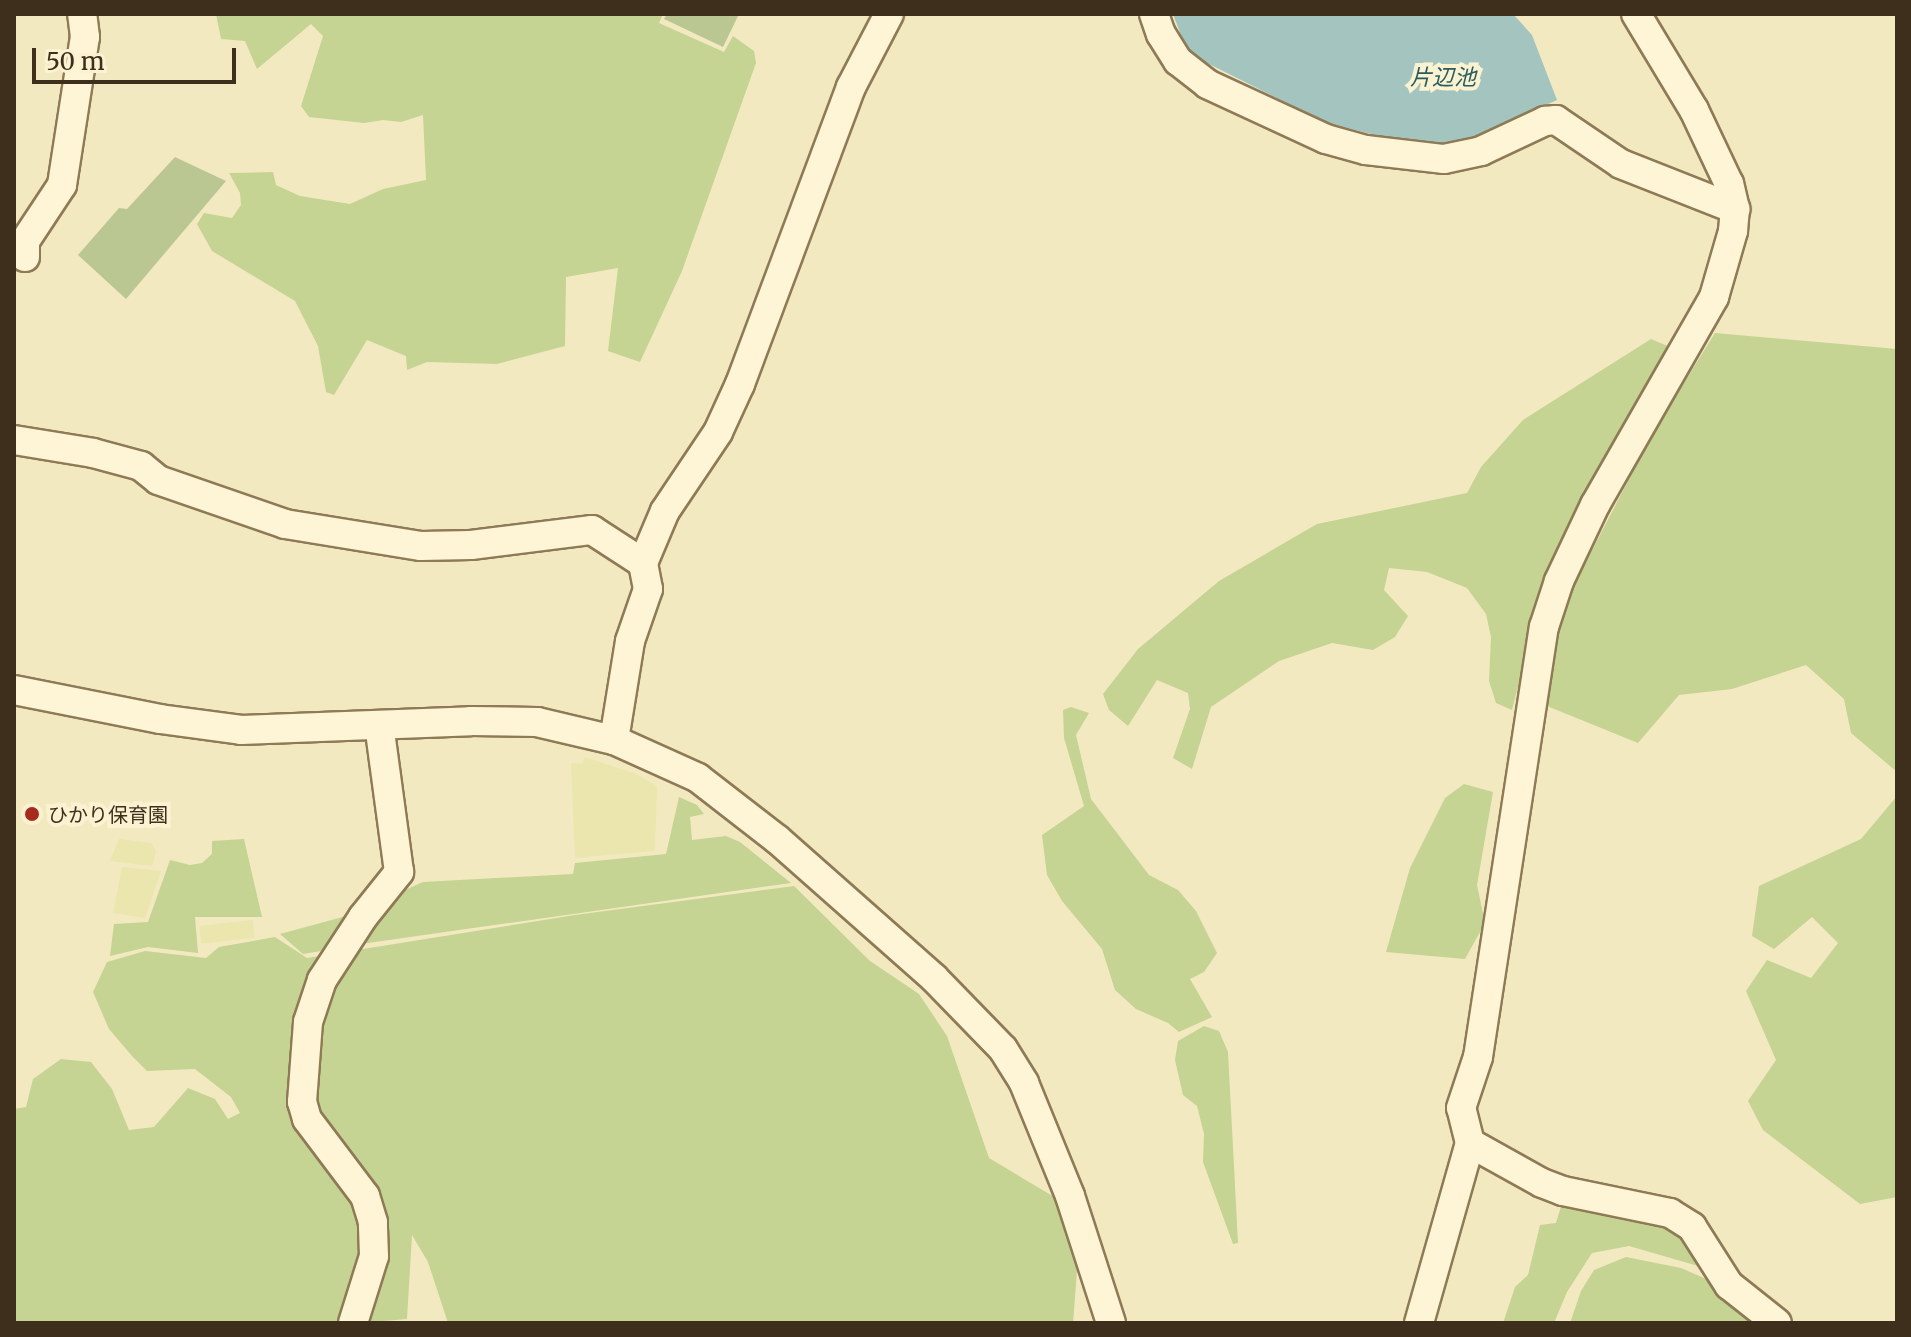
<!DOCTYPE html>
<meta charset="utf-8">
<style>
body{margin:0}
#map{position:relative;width:1911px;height:1337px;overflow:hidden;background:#f3e9c1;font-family:Merriweather,"Noto Sans JP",serif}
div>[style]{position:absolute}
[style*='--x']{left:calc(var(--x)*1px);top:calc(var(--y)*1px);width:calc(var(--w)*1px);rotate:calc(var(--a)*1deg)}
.farmland>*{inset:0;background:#eae6ad;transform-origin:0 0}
.green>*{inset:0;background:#c5d393}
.cemetery>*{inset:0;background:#bbc793}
.water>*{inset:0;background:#a4c5bf}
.roads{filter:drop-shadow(2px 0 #8f7a56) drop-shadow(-2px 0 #8f7a56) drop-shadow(0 2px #8f7a56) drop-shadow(0 -2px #8f7a56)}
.minor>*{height:28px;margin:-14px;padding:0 14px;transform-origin:14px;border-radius:14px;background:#fdf5d5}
.dots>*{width:22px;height:22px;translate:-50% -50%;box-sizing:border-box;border:4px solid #faf2d1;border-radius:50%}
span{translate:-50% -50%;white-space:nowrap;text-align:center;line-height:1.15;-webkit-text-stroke:8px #faf2d1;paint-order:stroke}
.poi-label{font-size:20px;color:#3d2f1c}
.left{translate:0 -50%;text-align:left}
.water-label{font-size:22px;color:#295c5f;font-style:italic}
.frame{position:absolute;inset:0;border:16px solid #3d2f1c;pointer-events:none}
.scale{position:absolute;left:32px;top:48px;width:204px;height:36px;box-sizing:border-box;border:4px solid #3d2f1c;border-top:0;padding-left:10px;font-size:24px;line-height:28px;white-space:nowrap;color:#3d2f1c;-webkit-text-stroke:6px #faf2d1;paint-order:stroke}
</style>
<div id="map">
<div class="farmland">
<i style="clip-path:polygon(584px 757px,636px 774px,657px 786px,655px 851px,575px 858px,571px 763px,583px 764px)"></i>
<i style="clip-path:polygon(119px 839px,152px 843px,156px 852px,152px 866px,110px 861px)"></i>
<i style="clip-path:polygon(122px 867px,161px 871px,145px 918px,113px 913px)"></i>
<i style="left:253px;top:920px;width:18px;height:54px;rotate:84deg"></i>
</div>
<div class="green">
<i style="clip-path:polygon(216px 14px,663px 14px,659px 23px,724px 52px,733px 36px,754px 51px,756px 63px,682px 271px,640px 362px,608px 351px,618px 268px,566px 277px,565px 346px,497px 364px,427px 362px,407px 370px,406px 356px,367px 340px,334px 395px,326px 392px,318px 346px,295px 301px,212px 251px,197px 224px,204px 213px,232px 218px,241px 205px,240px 193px,229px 173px,273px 172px,276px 185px,300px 196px,350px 204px,383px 189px,426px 180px,423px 115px,401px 122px,383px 120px,364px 123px,309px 117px,301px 106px,323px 36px,311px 24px,257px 69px,245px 41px,221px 39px)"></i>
<i style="clip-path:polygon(1715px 333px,1897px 349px,1897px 772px,1851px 733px,1844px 699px,1806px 665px,1732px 689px,1679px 695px,1638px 743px,1542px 704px,1553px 647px,1573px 587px,1654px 431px)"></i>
<i style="clip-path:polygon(1651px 339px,1670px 347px,1525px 659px,1512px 710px,1496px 703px,1489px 681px,1491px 637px,1486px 614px,1467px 588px,1427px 572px,1389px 568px,1384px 590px,1408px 616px,1395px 637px,1373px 650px,1332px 643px,1279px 661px,1211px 707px,1192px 769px,1173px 758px,1190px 709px,1188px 693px,1157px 680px,1128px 726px,1109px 710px,1103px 694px,1138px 649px,1219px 581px,1317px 524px,1467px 493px,1481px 467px,1523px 420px)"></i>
<i style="clip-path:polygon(1071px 707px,1089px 713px,1076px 735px,1091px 799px,1149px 875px,1178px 890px,1196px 911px,1217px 953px,1204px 972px,1190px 979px,1212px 1017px,1179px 1032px,1168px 1023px,1136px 1009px,1115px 990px,1102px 949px,1062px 901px,1047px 875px,1042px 835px,1084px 806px,1064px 738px,1063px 710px)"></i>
<i style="clip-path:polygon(1464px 784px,1493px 792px,1477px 885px,1485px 923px,1465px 959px,1386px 952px,1410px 868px,1445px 798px)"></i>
<i style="clip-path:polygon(1897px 796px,1897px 1197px,1860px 1204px,1763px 1130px,1748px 1101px,1776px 1060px,1746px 991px,1767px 960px,1811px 978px,1838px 943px,1812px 917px,1774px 949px,1752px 936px,1759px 886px,1861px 839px)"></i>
<i style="clip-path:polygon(679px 797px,697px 805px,704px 814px,690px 817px,692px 840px,726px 836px,740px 842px,791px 883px,354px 945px,391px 896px,423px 882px,573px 874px,575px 863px,666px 854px)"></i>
<i style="clip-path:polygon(244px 839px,262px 917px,195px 917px,198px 953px,148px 947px,110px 956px,114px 924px,148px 922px,170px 860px,190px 865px,202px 863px,212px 854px,212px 841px)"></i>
<i style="clip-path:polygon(794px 886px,870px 961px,919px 994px,947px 1036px,989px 1158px,1061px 1201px,1078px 1257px,1073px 1323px,448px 1323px,428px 1262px,412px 1235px,407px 1319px,372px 1322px,345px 1312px,343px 1323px,14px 1323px,14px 1109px,26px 1107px,33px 1079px,61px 1059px,91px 1062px,112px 1089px,129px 1130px,154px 1127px,188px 1088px,215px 1099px,228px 1119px,240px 1113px,231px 1097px,195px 1069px,147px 1071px,132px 1056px,109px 1029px,93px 992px,107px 962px,145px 951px,206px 958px,219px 947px,275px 937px,307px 958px,575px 915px)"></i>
<i style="clip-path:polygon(350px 915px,321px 951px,303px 954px,280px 934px)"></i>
<i style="clip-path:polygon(1204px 1026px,1219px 1031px,1228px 1052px,1238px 1243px,1233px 1244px,1203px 1162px,1204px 1134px,1197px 1106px,1183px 1095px,1175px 1060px,1178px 1041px)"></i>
<i style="clip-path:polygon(1562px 1203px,1671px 1225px,1692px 1244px,1705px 1268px,1629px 1246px,1592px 1253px,1567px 1292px,1554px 1323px,1503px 1323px,1515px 1287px,1528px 1275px,1540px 1225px,1556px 1223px)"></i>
<i style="clip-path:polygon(1626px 1257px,1681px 1268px,1713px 1282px,1759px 1323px,1570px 1323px,1581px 1291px,1594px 1270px)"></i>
</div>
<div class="cemetery">
<i style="clip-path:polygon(667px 14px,739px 14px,723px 47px,664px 19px)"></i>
<i style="clip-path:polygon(175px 157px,226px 181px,126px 299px,78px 255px,119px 208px,127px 209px)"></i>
</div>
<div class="water">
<i style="clip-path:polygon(1173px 14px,1513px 14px,1532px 35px,1557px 100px,1464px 142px,1428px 144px,1387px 138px,1327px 123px,1199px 59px,1184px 43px)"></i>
</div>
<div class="roads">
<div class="minor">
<i style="--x:1154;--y:14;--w:21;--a:71"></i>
<i style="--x:1161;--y:34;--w:32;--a:58"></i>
<i style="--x:1178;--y:61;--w:37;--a:38"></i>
<i style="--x:1207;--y:84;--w:131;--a:24.8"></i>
<i style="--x:1326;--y:139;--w:41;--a:15.4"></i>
<i style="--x:1366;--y:150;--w:79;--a:6.6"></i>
<i style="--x:1444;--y:159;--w:38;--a:-12"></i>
<i style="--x:1481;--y:151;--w:71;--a:-25.1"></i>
<i style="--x:1545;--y:121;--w:11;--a:-5"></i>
<i style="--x:1556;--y:120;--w:78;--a:34.1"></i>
<i style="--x:1621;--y:164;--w:123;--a:21.5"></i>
<i style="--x:25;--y:257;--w:16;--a:-90"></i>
<i style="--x:25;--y:241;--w:67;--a:-56.5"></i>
<i style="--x:62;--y:185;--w:150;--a:-81.2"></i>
<i style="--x:85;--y:37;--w:23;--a:-97"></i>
<i style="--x:14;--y:440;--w:80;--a:9.3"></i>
<i style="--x:93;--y:453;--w:50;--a:15.2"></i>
<i style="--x:141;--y:466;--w:22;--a:39"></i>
<i style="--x:158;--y:480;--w:134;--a:19.1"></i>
<i style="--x:285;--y:524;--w:138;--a:9.2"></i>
<i style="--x:421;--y:546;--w:50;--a:-1.1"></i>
<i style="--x:471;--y:545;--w:122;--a:-7.1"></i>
<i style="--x:592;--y:530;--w:61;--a:32.9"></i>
<i style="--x:14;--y:690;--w:149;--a:11.2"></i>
<i style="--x:160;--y:719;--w:82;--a:7.7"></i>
<i style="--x:241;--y:730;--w:230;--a:-2.2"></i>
<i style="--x:471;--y:721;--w:66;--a:0.9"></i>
<i style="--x:537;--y:722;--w:79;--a:13.2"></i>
<i style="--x:614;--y:740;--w:92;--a:24.3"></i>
<i style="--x:698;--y:778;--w:101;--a:37.8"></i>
<i style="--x:778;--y:840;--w:208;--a:41.5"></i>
<i style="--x:934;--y:978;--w:99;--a:45.8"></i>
<i style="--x:1003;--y:1049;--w:40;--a:58"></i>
<i style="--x:1024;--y:1083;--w:122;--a:67.8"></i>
<i style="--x:1070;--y:1196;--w:133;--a:72.1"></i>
<i style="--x:614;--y:740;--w:100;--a:-80.8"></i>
<i style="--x:630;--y:641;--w:55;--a:-70.9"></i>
<i style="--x:648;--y:589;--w:26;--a:-101"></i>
<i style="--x:643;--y:563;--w:56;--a:-67.1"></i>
<i style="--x:665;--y:511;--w:95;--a:-56.1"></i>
<i style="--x:718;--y:432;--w:53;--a:-65.4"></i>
<i style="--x:740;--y:384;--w:317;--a:-69.5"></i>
<i style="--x:851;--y:87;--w:82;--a:-62.5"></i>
<i style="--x:1470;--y:1143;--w:36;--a:-104"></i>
<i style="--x:1461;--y:1108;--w:54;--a:-71.6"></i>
<i style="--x:1478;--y:1057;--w:435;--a:-81.3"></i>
<i style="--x:1544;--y:627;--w:48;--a:-71.9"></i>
<i style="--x:1559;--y:581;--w:84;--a:-64.7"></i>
<i style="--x:1595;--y:505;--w:240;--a:-60.2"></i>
<i style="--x:1714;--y:297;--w:69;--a:-73.9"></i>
<i style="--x:1733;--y:231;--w:22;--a:-85"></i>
<i style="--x:1735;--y:209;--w:26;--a:-103"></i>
<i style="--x:1729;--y:184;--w:82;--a:-115.3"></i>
<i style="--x:1694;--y:110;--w:112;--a:-121.1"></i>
<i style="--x:353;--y:1323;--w:70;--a:-72.6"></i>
<i style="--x:374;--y:1256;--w:34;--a:-92"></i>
<i style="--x:373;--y:1222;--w:27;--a:-107"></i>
<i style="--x:365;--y:1196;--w:96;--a:-127"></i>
<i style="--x:307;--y:1119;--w:18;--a:-106"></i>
<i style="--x:302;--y:1102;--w:80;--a:-85.7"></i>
<i style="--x:308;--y:1022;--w:44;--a:-71.6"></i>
<i style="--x:322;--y:980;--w:75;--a:-56.9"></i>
<i style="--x:363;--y:917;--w:58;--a:-51.3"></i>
<i style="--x:399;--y:872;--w:148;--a:-97.7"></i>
<i style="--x:1419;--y:1323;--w:187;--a:-74.2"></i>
<i style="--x:1470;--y:1143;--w:82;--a:29.1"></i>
<i style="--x:1542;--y:1183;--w:22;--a:21"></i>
<i style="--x:1563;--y:1191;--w:109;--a:11.6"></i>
<i style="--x:1670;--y:1213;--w:26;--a:32"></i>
<i style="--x:1692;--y:1227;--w:69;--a:57.5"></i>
<i style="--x:1729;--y:1285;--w:61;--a:38.4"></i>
</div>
</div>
<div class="dots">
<i style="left:32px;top:814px;background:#a62b1e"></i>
</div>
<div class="poi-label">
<span class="left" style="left:48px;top:814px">ひかり保育園</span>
</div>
<div class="water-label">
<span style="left:1443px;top:78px">片辺池</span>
</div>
<div class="frame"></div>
<div class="scale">50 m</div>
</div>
